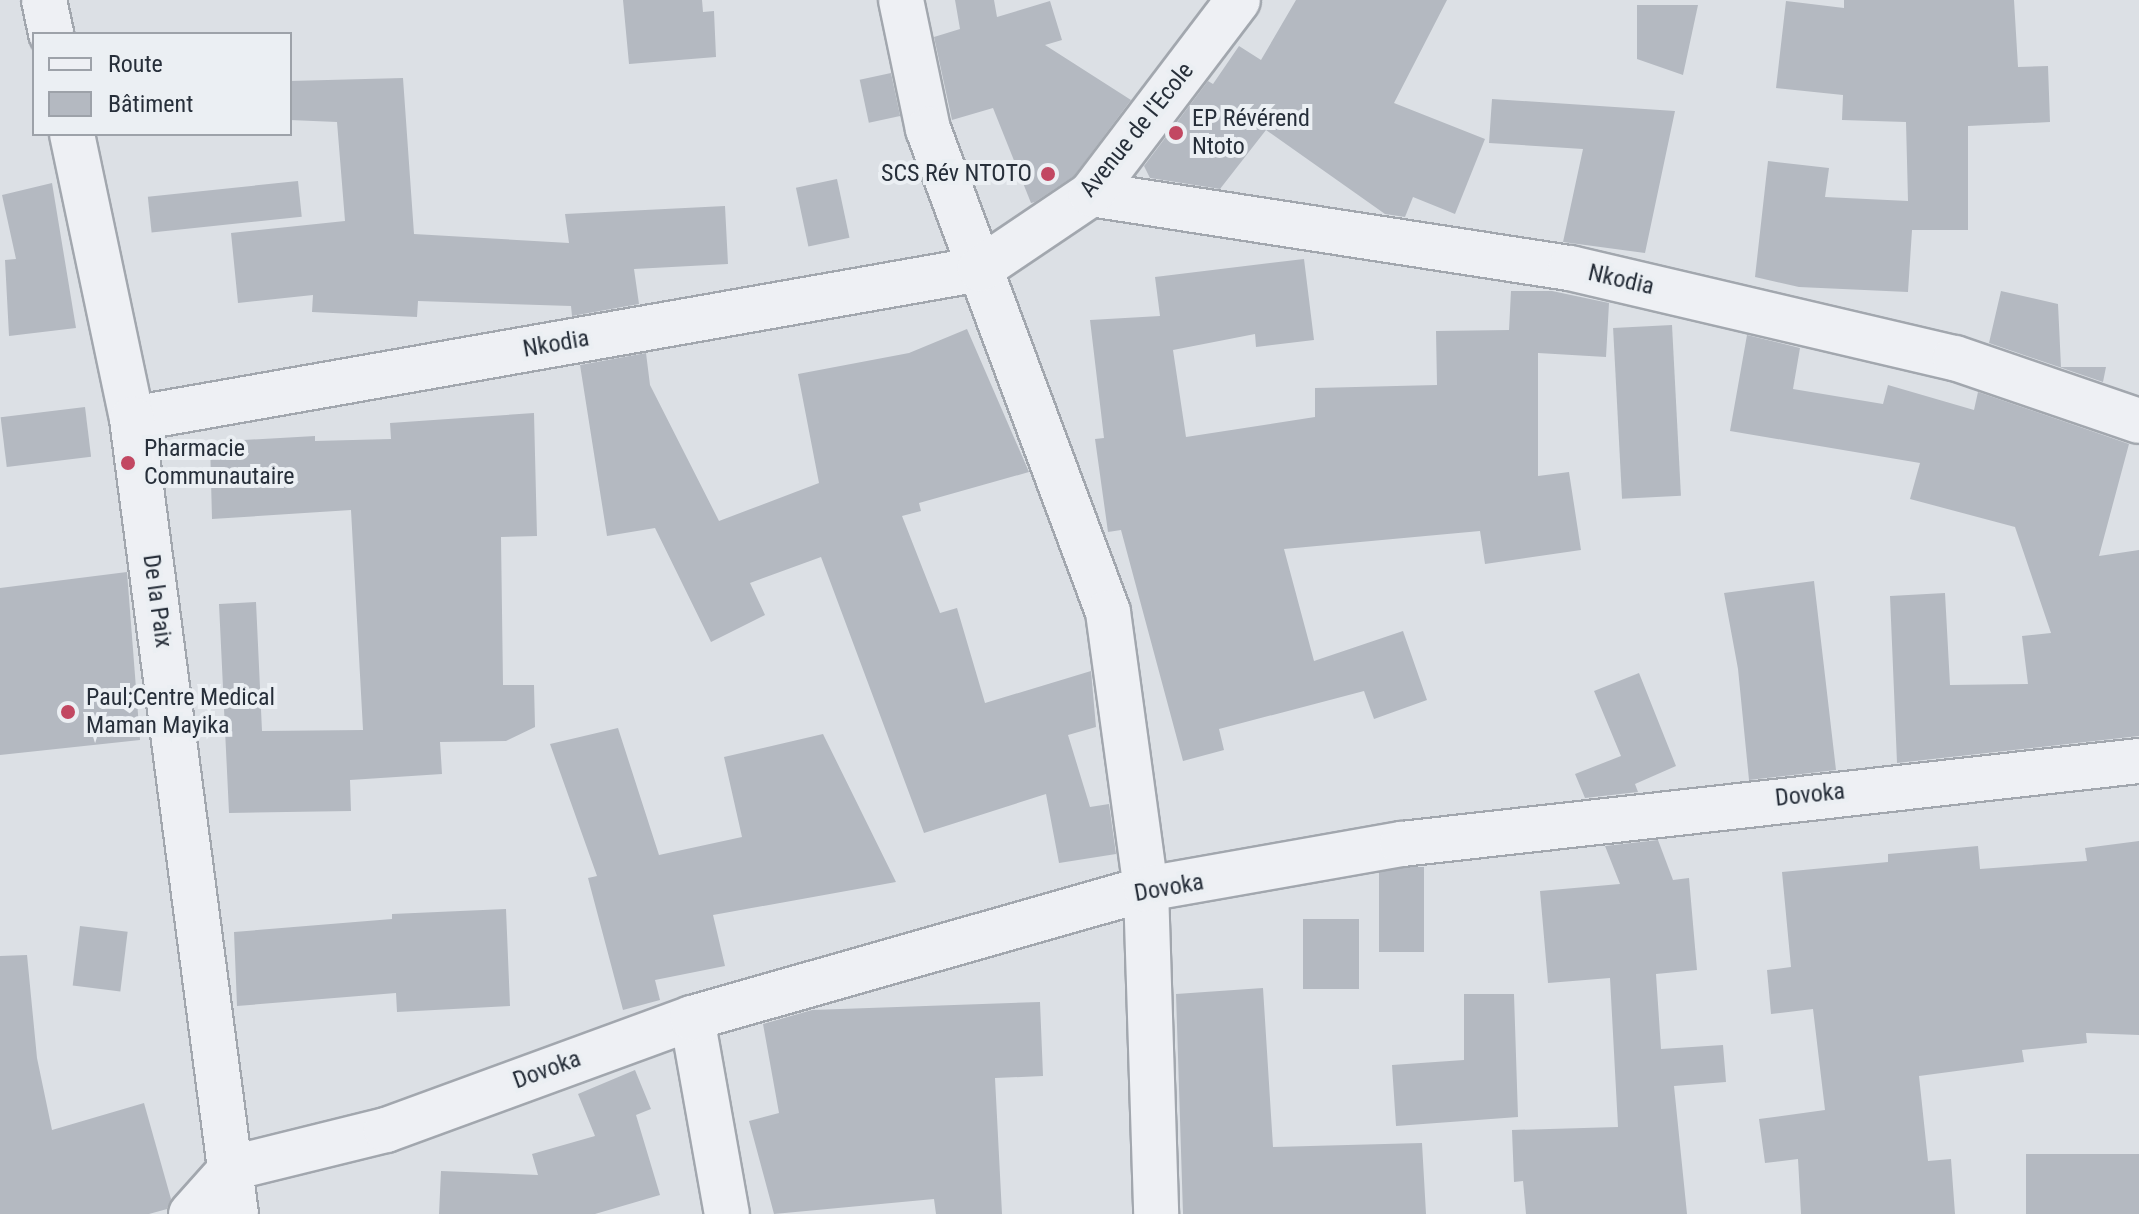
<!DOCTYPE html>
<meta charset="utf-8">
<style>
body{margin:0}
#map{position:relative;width:2139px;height:1214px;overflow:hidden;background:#dce0e5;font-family:"Roboto Condensed",sans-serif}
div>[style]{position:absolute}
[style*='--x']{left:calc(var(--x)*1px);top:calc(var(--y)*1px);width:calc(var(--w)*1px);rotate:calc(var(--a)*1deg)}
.building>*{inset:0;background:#b4b9c1;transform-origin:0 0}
.roads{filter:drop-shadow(2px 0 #a2a7ae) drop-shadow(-2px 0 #a2a7ae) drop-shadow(0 2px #a2a7ae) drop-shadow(0 -2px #a2a7ae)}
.minor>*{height:44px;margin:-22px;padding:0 22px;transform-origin:22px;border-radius:22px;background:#eef0f4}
.tertiary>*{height:44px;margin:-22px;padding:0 22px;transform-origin:22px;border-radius:22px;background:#eef0f4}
.dots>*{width:22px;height:22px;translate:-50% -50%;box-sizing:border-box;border:4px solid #ebeff3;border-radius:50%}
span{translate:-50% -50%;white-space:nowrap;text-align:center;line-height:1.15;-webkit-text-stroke:8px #ebeff3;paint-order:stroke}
.poi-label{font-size:24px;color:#272f3a}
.left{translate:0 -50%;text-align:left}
.right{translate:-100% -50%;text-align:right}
.street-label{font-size:24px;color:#272f3a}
.legend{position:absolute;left:32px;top:32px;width:260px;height:104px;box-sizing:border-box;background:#ebeff3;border:2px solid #9da2a9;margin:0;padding:10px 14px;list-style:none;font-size:24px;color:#272f3a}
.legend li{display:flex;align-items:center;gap:16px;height:40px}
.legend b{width:40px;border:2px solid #9da2a9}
</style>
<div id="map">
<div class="building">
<i style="clip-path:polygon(623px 0,702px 0,703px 12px,714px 11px,716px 57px,629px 64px)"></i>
<i style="clip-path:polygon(955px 0,994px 0,997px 17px,1050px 1px,1062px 40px,1045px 45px,1131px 100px,1074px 176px,1035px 202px,1031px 203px,993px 108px,952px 120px,934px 37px,960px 29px)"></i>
<i style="clip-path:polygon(1296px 0,1447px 0,1394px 103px,1485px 139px,1455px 214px,1413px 197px,1405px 217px,1385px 214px,1266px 130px,1220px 189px,1150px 178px,1144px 166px,1208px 81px,1213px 84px,1239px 46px,1261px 60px)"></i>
<i style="clip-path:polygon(1844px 0,2014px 0,2018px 67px,2048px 66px,2050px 122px,1968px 126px,1968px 230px,1912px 230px,1908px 292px,1799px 287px,1755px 277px,1768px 161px,1829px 168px,1825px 197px,1908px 201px,1906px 122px,1842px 120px,1843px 95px,1776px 88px,1786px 1px,1844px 8px)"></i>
<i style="clip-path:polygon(1637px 5px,1698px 5px,1683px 75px,1637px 59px)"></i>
<i style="left:891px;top:73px;width:44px;height:32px;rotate:78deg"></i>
<i style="clip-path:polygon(403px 78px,414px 234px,569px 243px,565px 214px,725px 206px,728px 264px,634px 269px,639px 304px,572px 316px,571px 306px,418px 301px,417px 317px,312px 312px,313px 295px,238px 303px,231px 233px,345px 221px,337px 122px,290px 120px,290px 81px)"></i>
<i style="clip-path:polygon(1492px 99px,1675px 111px,1645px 253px,1563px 242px,1583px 149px,1489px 143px)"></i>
<i style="left:837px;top:179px;width:60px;height:42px;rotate:78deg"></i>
<i style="left:298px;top:181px;width:36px;height:151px;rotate:84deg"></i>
<i style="clip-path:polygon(52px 183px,76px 328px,9px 336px,5px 260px,16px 259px,2px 195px)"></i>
<i style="clip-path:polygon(1304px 259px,1314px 340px,1256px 347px,1255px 334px,1173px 350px,1186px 437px,1315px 417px,1315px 388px,1437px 385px,1436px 331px,1509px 330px,1511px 291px,1552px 291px,1609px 303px,1606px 357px,1538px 353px,1538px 476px,1569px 472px,1581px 550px,1485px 564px,1480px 531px,1284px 549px,1314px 661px,1403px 631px,1427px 700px,1374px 719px,1364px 691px,1219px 729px,1224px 750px,1183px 761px,1121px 530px,1108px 532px,1095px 439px,1104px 438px,1090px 320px,1160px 316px,1155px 277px)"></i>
<i style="clip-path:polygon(2001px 291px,2058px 304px,2061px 367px,2106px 367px,2103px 382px,1989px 343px)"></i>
<i style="left:1672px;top:325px;width:171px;height:59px;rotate:87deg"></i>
<i style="clip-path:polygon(967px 329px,1029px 472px,919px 503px,921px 511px,902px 516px,940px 613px,957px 608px,985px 703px,1091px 671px,1096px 727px,1068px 735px,1090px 807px,1109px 804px,1116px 854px,1059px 863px,1046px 794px,924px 833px,821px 557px,750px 583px,765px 615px,711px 642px,655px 528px,607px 536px,580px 365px,646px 353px,650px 385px,719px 521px,819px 483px,798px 374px,909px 353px)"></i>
<i style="clip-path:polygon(1747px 335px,1800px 348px,1793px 389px,1883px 404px,1888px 385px,1974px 410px,1978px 392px,2129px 444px,2099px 556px,2139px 550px,2139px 736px,1897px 763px,1890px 596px,1945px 593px,1950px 685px,2028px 684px,2022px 636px,2051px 633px,2015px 527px,1910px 499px,1920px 463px,1730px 431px)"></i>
<i style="left:85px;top:407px;width:50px;height:85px;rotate:83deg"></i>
<i style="clip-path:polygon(534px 413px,537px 536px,501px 537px,503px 685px,534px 685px,535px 727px,506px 741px,440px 742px,442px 774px,350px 780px,351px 811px,229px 813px,219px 604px,256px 602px,262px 731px,363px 730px,351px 510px,212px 519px,210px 442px,315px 436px,315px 441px,391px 439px,390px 423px)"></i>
<i style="clip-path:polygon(127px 572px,140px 740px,0 755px,0 588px)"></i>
<i style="clip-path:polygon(1814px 581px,1836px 770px,1749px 780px,1738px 669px,1724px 593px)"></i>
<i style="clip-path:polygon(1639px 673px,1676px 766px,1635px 784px,1638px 792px,1585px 798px,1575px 774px,1621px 756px,1594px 691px)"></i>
<i style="clip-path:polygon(618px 728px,659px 855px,742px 837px,724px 757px,823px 734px,896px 882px,713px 915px,725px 966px,655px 980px,660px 1000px,623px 1010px,588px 878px,597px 876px,550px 744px)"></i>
<i style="clip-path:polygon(1658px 840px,1673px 880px,1689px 878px,1697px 970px,1656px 974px,1661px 1049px,1723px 1045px,1726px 1082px,1674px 1086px,1687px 1214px,1526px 1214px,1523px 1181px,1514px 1182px,1512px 1130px,1618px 1127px,1610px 978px,1548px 983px,1540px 891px,1620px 884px,1605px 846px)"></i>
<i style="clip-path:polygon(2139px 841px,2139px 1035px,2086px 1033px,2087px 1043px,2022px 1050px,2024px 1062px,1919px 1076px,1928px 1161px,1951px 1159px,1955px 1214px,1801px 1214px,1798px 1159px,1765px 1163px,1759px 1119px,1825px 1110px,1813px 1009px,1771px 1014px,1767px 970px,1791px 967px,1782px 872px,1888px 862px,1888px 854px,1978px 846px,1980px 869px,2087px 861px,2085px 848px)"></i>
<i style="left:1424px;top:867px;width:85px;height:45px;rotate:90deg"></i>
<i style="clip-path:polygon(506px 909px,510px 1006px,397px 1012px,396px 993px,237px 1006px,234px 932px,392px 919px,392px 914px)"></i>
<i style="left:1303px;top:919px;width:56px;height:70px"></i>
<i style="left:80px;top:926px;width:48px;height:60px;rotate:7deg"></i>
<i style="clip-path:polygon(27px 955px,37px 1058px,52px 1130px,144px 1103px,171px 1199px,167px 1209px,149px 1214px,0 1214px,0 956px)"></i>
<i style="clip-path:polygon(1263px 988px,1273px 1147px,1422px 1143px,1426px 1214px,1183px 1214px,1176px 994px)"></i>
<i style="clip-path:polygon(1464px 994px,1514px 994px,1518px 1117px,1396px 1126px,1392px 1065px,1464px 1060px)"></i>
<i style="clip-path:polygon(1040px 1002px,1043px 1076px,995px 1078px,1002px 1214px,936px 1214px,934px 1199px,774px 1214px,749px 1121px,779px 1113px,763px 1024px,812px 1010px)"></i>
<i style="clip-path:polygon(635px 1070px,651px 1109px,636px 1115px,660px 1195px,595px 1214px,439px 1214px,441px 1171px,538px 1175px,532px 1154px,595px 1136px,578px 1094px)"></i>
<i style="left:2139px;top:1154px;width:60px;height:113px;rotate:90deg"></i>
</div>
<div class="roads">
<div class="minor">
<i style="--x:901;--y:0;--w:132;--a:78.2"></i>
<i style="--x:928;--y:129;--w:515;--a:69.56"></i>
<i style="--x:1108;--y:612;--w:280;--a:82.2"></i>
<i style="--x:1146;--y:889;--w:325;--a:88.2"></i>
<i style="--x:1091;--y:194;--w:485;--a:8.8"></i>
<i style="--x:1570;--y:268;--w:395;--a:13.2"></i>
<i style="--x:1955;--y:358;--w:194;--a:18.9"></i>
<i style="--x:132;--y:419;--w:861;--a:-10.03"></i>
<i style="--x:980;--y:269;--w:134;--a:-34"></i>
<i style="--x:1091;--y:194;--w:243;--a:-52.8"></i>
<i style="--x:692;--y:1018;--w:199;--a:79.9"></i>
<i style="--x:191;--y:1214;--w:62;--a:-48.3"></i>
<i style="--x:232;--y:1168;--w:159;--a:-13.9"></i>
<i style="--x:386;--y:1130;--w:326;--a:-20.1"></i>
<i style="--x:692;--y:1018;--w:472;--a:-15.9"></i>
<i style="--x:1146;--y:889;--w:260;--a:-10"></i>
<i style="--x:1402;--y:844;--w:742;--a:-6.43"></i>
</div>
<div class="tertiary">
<i style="--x:44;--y:0;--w:35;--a:78"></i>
<i style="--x:72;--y:134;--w:291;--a:78.1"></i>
<i style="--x:132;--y:419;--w:802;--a:82.55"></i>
</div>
</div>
<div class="dots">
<i style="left:1176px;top:133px;background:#c24862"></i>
<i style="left:1048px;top:174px;background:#c24862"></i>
<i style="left:128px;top:463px;background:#c24862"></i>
<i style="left:68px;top:712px;background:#c24862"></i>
</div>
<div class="poi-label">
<span class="left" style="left:1192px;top:133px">EP Révérend<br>Ntoto</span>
<span class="right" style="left:1032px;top:174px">SCS Rév NTOTO</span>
<span class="left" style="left:144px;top:463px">Pharmacie<br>Communautaire</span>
<span class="left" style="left:86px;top:712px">Paul;Centre Medical<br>Maman Mayika</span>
</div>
<div class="street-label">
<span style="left:1137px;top:130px;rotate:-51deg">Avenue de l'Ecole</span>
<span style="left:1621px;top:280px;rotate:13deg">Nkodia</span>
<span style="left:556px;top:344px;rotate:-10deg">Nkodia</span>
<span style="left:157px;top:601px;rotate:82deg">De la Paix</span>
<span style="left:1810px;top:795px;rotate:-6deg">Dovoka</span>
<span style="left:1169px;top:888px;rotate:-10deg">Dovoka</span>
<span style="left:547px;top:1070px;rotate:-20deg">Dovoka</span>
</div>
<ul class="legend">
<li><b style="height:10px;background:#eef0f4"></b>Route</li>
<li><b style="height:22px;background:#b4b9c1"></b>Bâtiment</li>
</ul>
</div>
